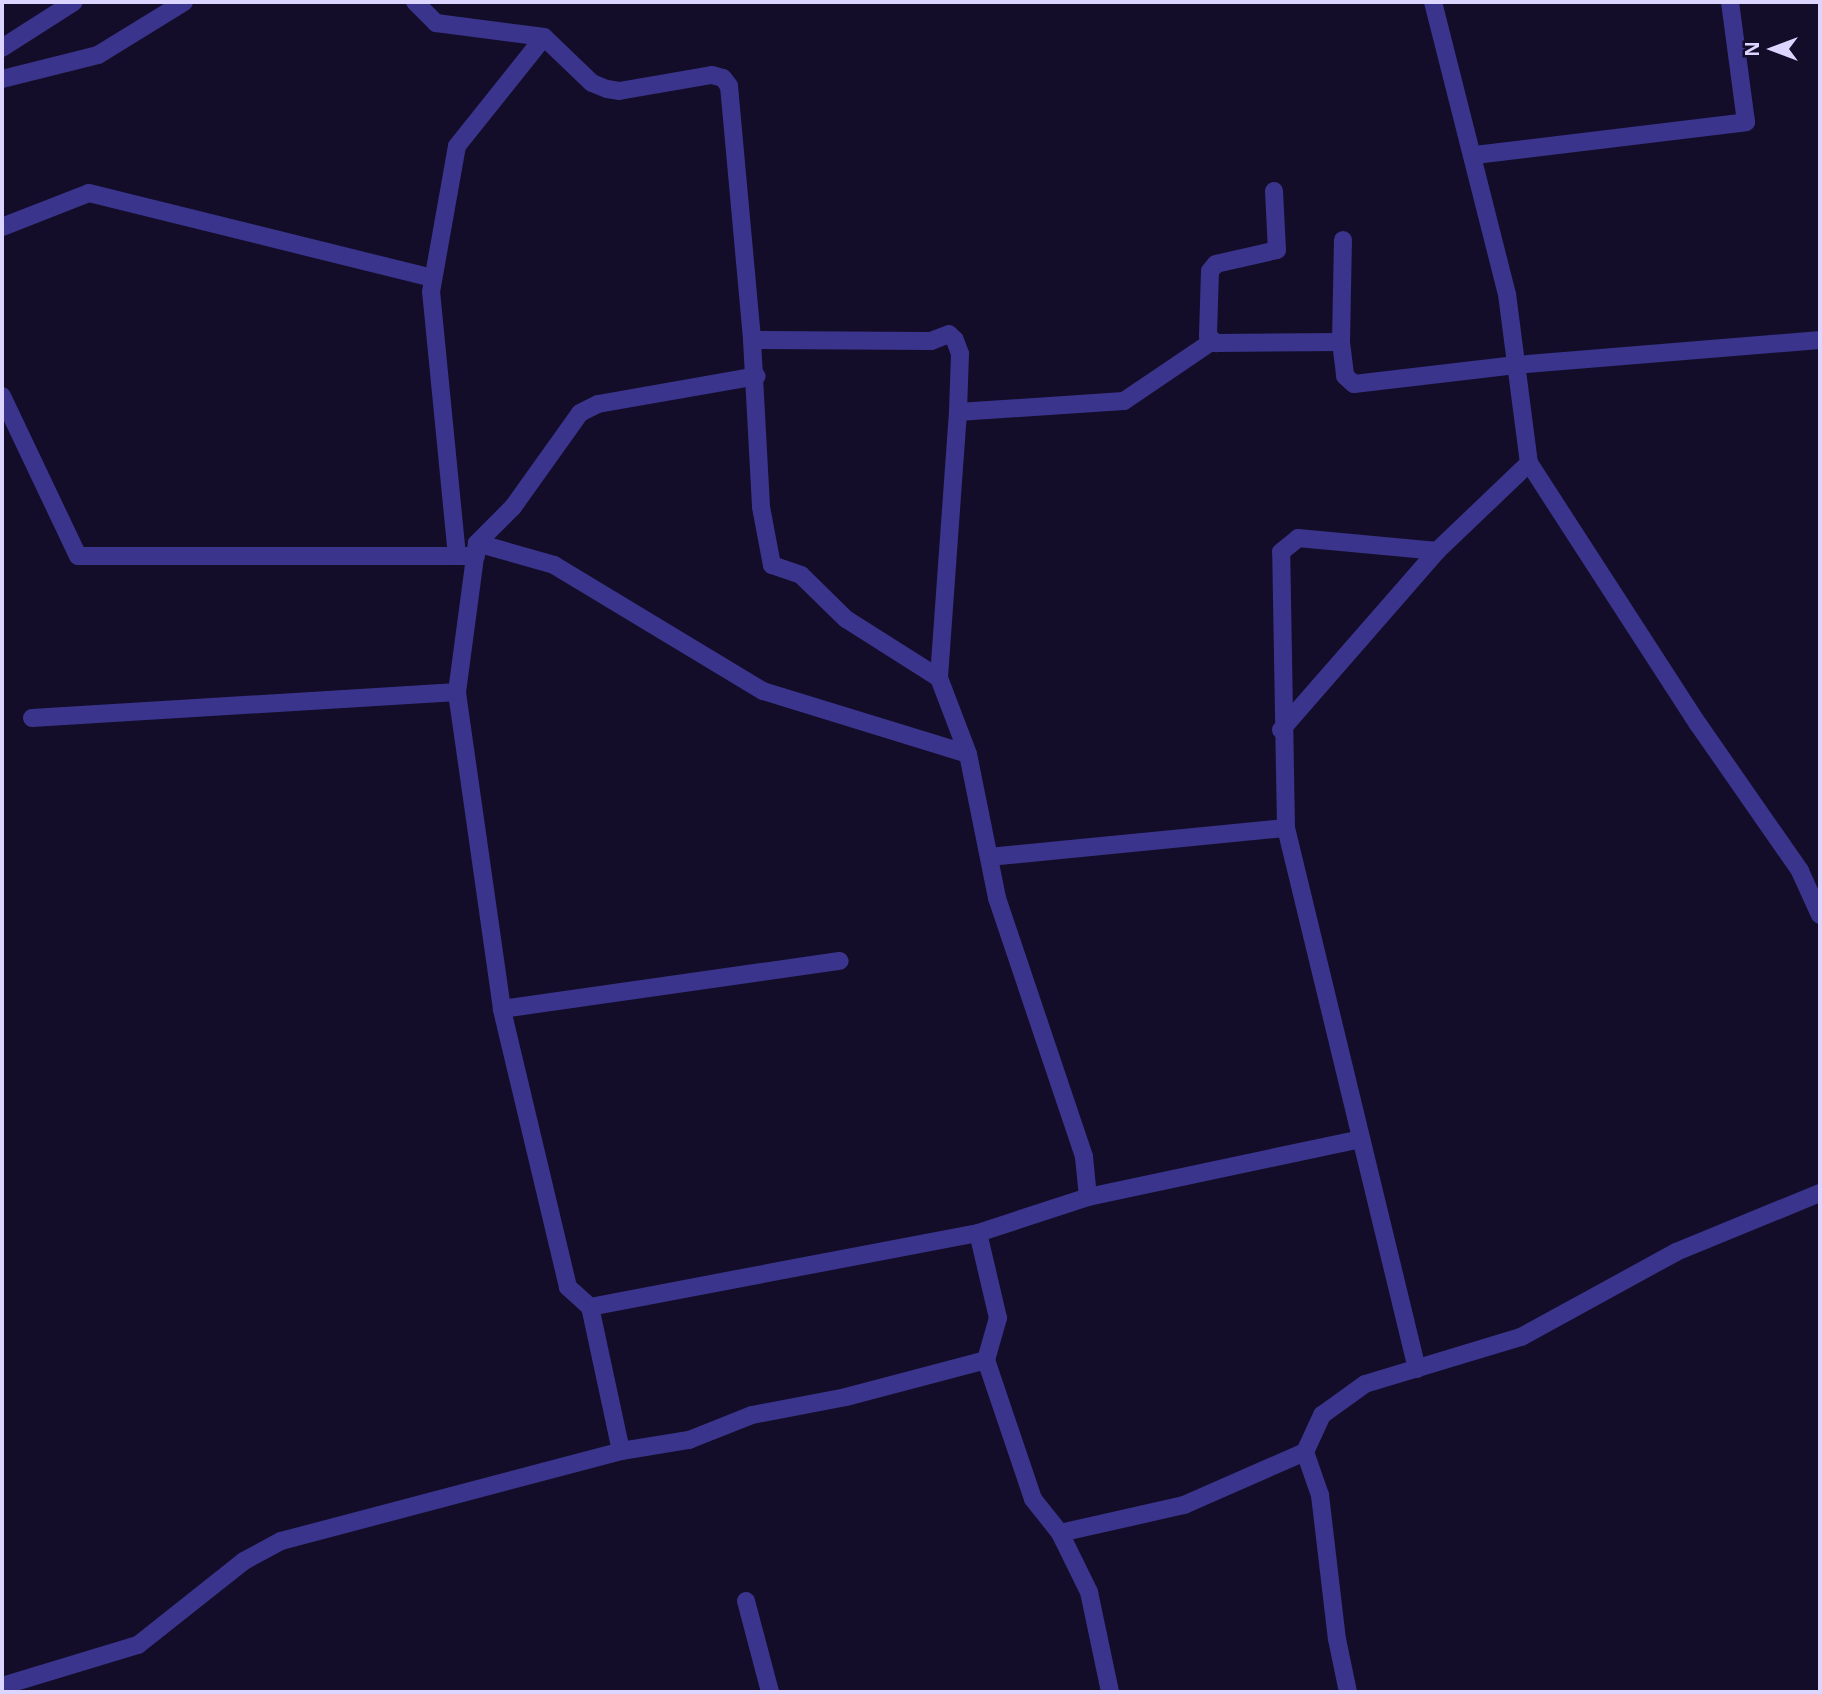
<!DOCTYPE html>
<style>
body{margin:0}
#map{position:relative;width:1822px;height:1694px;overflow:hidden;background:#130d29;font-family:"Open Sans",sans-serif}
div>[style]{position:absolute}
[style*='--x']{left:calc(var(--x)*1px);top:calc(var(--y)*1px);width:calc(var(--w)*1px);rotate:calc(var(--a)*1deg)}
.street>*{height:18px;margin:-9px;padding:0 9px;transform-origin:9px;border-radius:9px;background:#3a348c}
span{translate:-50% -50%;white-space:nowrap;text-align:center;line-height:1.15;-webkit-text-stroke:5px #130d29;paint-order:stroke}
.frame{position:absolute;inset:0;border:4px solid #dbd5ff;pointer-events:none}
.north{position:absolute;left:1738px;top:14px;width:70px;height:70px;-webkit-text-stroke:5px #130d29;paint-order:stroke;rotate:270deg;font-size:19px;font-weight:700;line-height:28px;text-align:center;color:#dbd5ff}
.north::after{content:'';display:block;margin:auto;width:24px;height:32px;background:#dbd5ff;clip-path:polygon(50% 0,100% 100%,50% 72%,0 100%)}
</style>
<div id="map">
<div class="street">
<i style="--x:415;--y:2;--w:30;--a:45"></i>
<i style="--x:436;--y:23;--w:109;--a:7.4"></i>
<i style="--x:544;--y:37;--w:66;--a:43.8"></i>
<i style="--x:592;--y:83;--w:16;--a:22"></i>
<i style="--x:607;--y:89;--w:12;--a:9"></i>
<i style="--x:619;--y:91;--w:94;--a:-9.8"></i>
<i style="--x:712;--y:75;--w:11;--a:15"></i>
<i style="--x:723;--y:78;--w:10;--a:53"></i>
<i style="--x:729;--y:86;--w:255;--a:84.8"></i>
<i style="--x:752;--y:340;--w:179;--a:0.3"></i>
<i style="--x:931;--y:341;--w:19;--a:-21"></i>
<i style="--x:949;--y:334;--w:8;--a:45"></i>
<i style="--x:955;--y:340;--w:15;--a:70"></i>
<i style="--x:960;--y:354;--w:58;--a:92"></i>
<i style="--x:958;--y:412;--w:267;--a:94.1"></i>
<i style="--x:939;--y:678;--w:81;--a:69.1"></i>
<i style="--x:968;--y:754;--w:147;--a:78.6"></i>
<i style="--x:997;--y:898;--w:273;--a:71.4"></i>
<i style="--x:1084;--y:1157;--w:40;--a:84.3"></i>
<i style="--x:1433;--y:2;--w:301;--a:75.8"></i>
<i style="--x:1507;--y:294;--w:170;--a:82.6"></i>
<i style="--x:1529;--y:463;--w:311;--a:57.1"></i>
<i style="--x:1698;--y:724;--w:179;--a:55.2"></i>
<i style="--x:1800;--y:871;--w:48;--a:65.6"></i>
<i style="--x:2;--y:48;--w:85;--a:-32.6"></i>
<i style="--x:2;--y:79;--w:99;--a:-14"></i>
<i style="--x:98;--y:55;--w:101;--a:-31.6"></i>
<i style="--x:1475;--y:155;--w:273;--a:-6.9"></i>
<i style="--x:1746;--y:122;--w:121;--a:-97.6"></i>
<i style="--x:1274;--y:191;--w:59;--a:87.1"></i>
<i style="--x:1277;--y:250;--w:63;--a:167.1"></i>
<i style="--x:1216;--y:264;--w:9;--a:131"></i>
<i style="--x:1210;--y:271;--w:65;--a:91.8"></i>
<i style="--x:1208;--y:336;--w:11;--a:41"></i>
<i style="--x:1216;--y:343;--w:125;--a:-0.5"></i>
<i style="--x:1341;--y:342;--w:34;--a:83"></i>
<i style="--x:1345;--y:376;--w:12;--a:42"></i>
<i style="--x:1354;--y:384;--w:163;--a:-6.7"></i>
<i style="--x:1516;--y:365;--w:305;--a:-4.7"></i>
<i style="--x:2;--y:227;--w:93;--a:-21.3"></i>
<i style="--x:89;--y:193;--w:354;--a:13.9"></i>
<i style="--x:752;--y:340;--w:167;--a:86.9"></i>
<i style="--x:761;--y:507;--w:59;--a:79.3"></i>
<i style="--x:772;--y:565;--w:31;--a:19"></i>
<i style="--x:801;--y:575;--w:63;--a:44.4"></i>
<i style="--x:846;--y:619;--w:110;--a:32.4"></i>
<i style="--x:1341;--y:342;--w:102;--a:-88.9"></i>
<i style="--x:2;--y:396;--w:177;--a:64.6"></i>
<i style="--x:78;--y:556;--w:398;--a:0"></i>
<i style="--x:958;--y:412;--w:166;--a:-3.8"></i>
<i style="--x:1124;--y:401;--w:105;--a:-34.1"></i>
<i style="--x:477;--y:543;--w:80;--a:15.9"></i>
<i style="--x:554;--y:565;--w:244;--a:31.1"></i>
<i style="--x:763;--y:691;--w:214;--a:17.1"></i>
<i style="--x:457;--y:556;--w:265;--a:-95.6"></i>
<i style="--x:431;--y:292;--w:148;--a:-79.9"></i>
<i style="--x:457;--y:146;--w:139;--a:-51.4"></i>
<i style="--x:32;--y:718;--w:426;--a:-3.5"></i>
<i style="--x:1281;--y:730;--w:237;--a:-48.9"></i>
<i style="--x:1437;--y:551;--w:127;--a:-43.7"></i>
<i style="--x:989;--y:857;--w:298;--a:-5.6"></i>
<i style="--x:502;--y:1009;--w:341;--a:-8.1"></i>
<i style="--x:590;--y:1307;--w:395;--a:-10.8"></i>
<i style="--x:978;--y:1233;--w:116;--a:-18.1"></i>
<i style="--x:1088;--y:1197;--w:278;--a:-12"></i>
<i style="--x:986;--y:1360;--w:147;--a:71.3"></i>
<i style="--x:1033;--y:1499;--w:43;--a:51.5"></i>
<i style="--x:1060;--y:1533;--w:66;--a:63.8"></i>
<i style="--x:1089;--y:1592;--w:102;--a:78.1"></i>
<i style="--x:1417;--y:1369;--w:557;--a:-103.61"></i>
<i style="--x:1286;--y:828;--w:276;--a:-91"></i>
<i style="--x:1281;--y:552;--w:22;--a:-39"></i>
<i style="--x:1298;--y:538;--w:140;--a:5.3"></i>
<i style="--x:621;--y:1451;--w:147;--a:-102.1"></i>
<i style="--x:590;--y:1307;--w:30;--a:-138"></i>
<i style="--x:568;--y:1287;--w:286;--a:-103.4"></i>
<i style="--x:502;--y:1009;--w:320;--a:-98.1"></i>
<i style="--x:457;--y:692;--w:150;--a:-82.4"></i>
<i style="--x:477;--y:543;--w:51;--a:-45"></i>
<i style="--x:513;--y:507;--w:115;--a:-54.5"></i>
<i style="--x:580;--y:413;--w:20;--a:-27"></i>
<i style="--x:598;--y:404;--w:161;--a:-10"></i>
<i style="--x:1305;--y:1452;--w:46;--a:70.8"></i>
<i style="--x:1320;--y:1495;--w:145;--a:83.3"></i>
<i style="--x:1337;--y:1639;--w:54;--a:78.3"></i>
<i style="--x:1060;--y:1533;--w:127;--a:-12.7"></i>
<i style="--x:1184;--y:1505;--w:132;--a:-23.7"></i>
<i style="--x:1305;--y:1452;--w:41;--a:-65.3"></i>
<i style="--x:1322;--y:1415;--w:53;--a:-35.8"></i>
<i style="--x:1365;--y:1384;--w:163;--a:-16.8"></i>
<i style="--x:1521;--y:1337;--w:177;--a:-28.7"></i>
<i style="--x:1676;--y:1252;--w:156;--a:-22.3"></i>
<i style="--x:746;--y:1601;--w:94;--a:75.2"></i>
<i style="--x:2;--y:1686;--w:142;--a:-16.8"></i>
<i style="--x:138;--y:1645;--w:135;--a:-38.4"></i>
<i style="--x:244;--y:1561;--w:42;--a:-28.4"></i>
<i style="--x:281;--y:1541;--w:352;--a:-14.8"></i>
<i style="--x:621;--y:1451;--w:69;--a:-9.2"></i>
<i style="--x:689;--y:1440;--w:68;--a:-21.6"></i>
<i style="--x:752;--y:1415;--w:96;--a:-10.8"></i>
<i style="--x:846;--y:1397;--w:145;--a:-14.8"></i>
<i style="--x:986;--y:1360;--w:44;--a:-74.1"></i>
<i style="--x:998;--y:1318;--w:87;--a:-103.2"></i>
</div>
<div class="frame"></div>
<div class="north">N</div>
</div>
